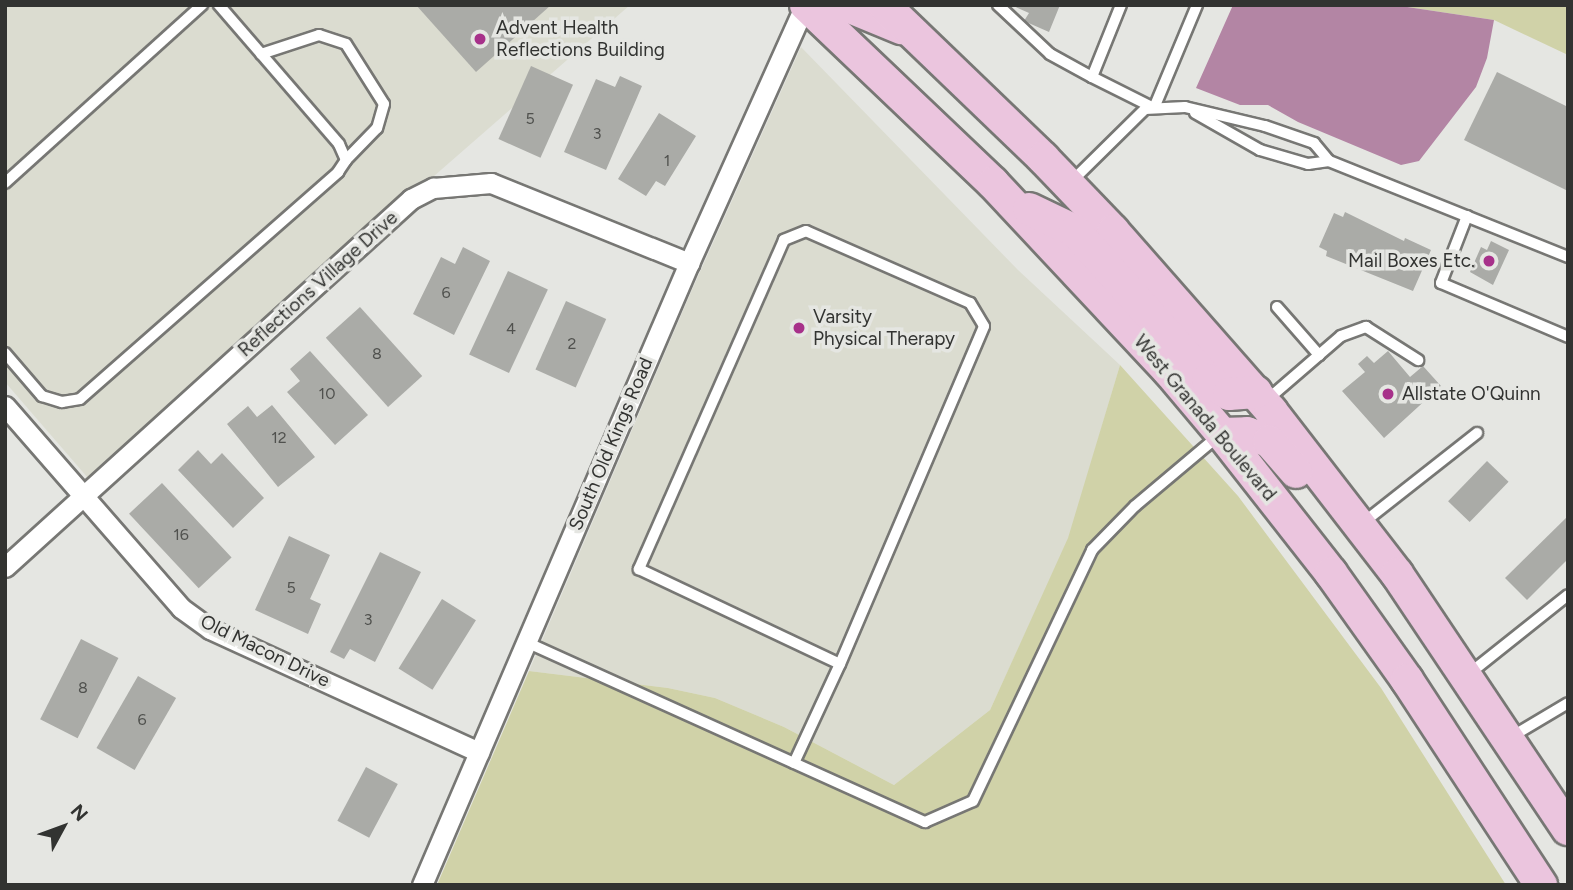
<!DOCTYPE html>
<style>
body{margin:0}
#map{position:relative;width:1573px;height:890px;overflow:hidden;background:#e5e6e2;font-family:Figtree,sans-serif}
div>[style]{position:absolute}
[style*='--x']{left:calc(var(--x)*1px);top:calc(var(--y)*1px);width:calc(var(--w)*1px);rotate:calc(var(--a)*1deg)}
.built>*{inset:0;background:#dbdcd0}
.green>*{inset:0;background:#d0d2a8}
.water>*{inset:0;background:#b385a4}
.building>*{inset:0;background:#aaaba7;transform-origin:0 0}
.roads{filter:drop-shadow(2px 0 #777774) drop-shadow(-2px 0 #777774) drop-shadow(0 2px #777774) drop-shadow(0 -2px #777774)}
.service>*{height:10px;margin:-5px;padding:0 5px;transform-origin:5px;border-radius:5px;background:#fff}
.minor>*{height:19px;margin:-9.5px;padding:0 9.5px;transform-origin:9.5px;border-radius:9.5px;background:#fff}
.primary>*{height:32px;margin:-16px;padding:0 16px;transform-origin:16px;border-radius:16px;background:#ebc5de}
.dots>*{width:19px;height:19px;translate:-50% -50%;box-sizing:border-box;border:4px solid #e5e6e2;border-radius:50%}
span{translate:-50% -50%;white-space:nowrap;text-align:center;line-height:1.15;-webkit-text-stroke:7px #e5e6e2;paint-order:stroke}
.number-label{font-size:16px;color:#50514e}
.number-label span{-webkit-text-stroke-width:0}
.poi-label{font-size:19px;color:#323331}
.left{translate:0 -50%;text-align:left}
.right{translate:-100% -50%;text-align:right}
.street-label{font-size:19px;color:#323331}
.frame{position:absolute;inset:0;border:7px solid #323331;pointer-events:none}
.north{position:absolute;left:28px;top:792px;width:70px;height:70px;-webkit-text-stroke:5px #e5e6e2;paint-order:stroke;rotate:49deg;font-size:19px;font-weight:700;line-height:28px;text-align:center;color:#323331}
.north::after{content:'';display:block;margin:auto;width:24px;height:32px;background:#323331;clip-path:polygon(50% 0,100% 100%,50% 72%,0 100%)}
</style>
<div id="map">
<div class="built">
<i style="clip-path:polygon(5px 5px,630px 5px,88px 478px,5px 382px)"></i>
<i style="clip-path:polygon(801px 47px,1018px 270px,1120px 365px,1069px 538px,990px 710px,894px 785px,784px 727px,715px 698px,668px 688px,529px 671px,691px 292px)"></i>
</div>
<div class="green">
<i style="clip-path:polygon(1394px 5px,1568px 5px,1568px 55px,1494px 20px)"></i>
<i style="clip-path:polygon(1120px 365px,1238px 496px,1381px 688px,1506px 885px,437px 885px,529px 671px,668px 688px,715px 698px,784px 727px,894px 785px,990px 710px,1068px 538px)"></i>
</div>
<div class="water">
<i style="clip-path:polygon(1233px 5px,1394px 5px,1494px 20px,1487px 58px,1476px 87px,1419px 161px,1401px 165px,1298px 122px,1268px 105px,1240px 105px,1196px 88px)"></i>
</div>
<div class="building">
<i style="clip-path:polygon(416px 5px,551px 5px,476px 72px)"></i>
<i style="clip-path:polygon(1011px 5px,1060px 5px,1049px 32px,1024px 21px,1029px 13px)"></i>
<i style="left:531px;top:66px;width:46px;height:80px;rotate:24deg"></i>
<i style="clip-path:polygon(1497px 72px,1568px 107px,1568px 191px,1464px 140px)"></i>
<i style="clip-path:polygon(620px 76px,642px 86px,606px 170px,564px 152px,596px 79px,615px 87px)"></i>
<i style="clip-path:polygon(659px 113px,696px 136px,665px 186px,656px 181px,646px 196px,618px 179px)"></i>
<i style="clip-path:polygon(1345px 212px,1404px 241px,1405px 238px,1431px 250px,1413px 291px,1326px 256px,1327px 251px,1319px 247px,1334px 213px,1343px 217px)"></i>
<i style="clip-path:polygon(1491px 241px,1509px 250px,1493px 285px,1470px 272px,1481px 247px,1487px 250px)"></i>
<i style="clip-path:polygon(463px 247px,490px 261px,454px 335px,413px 314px,441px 257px,455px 264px)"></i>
<i style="left:508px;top:271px;width:44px;height:92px;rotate:25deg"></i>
<i style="left:566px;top:301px;width:44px;height:75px;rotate:24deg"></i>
<i style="left:360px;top:307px;width:93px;height:46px;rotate:48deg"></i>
<i style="clip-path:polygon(310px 351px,368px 415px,335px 445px,287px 392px,300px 381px,290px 369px)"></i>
<i style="clip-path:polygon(1388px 351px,1410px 377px,1423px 366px,1441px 386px,1384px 438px,1342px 391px,1365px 372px,1358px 364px,1367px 356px,1374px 363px)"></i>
<i style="clip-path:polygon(272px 405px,315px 457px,278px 487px,227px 424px,248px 406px,257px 417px)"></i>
<i style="clip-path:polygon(198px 450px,211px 464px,222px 453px,264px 498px,233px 528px,178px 470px)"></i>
<i style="left:1487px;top:461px;width:30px;height:56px;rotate:44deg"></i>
<i style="left:162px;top:483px;width:102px;height:45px;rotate:47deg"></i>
<i style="clip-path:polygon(1568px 516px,1568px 559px,1527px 600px,1505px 578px)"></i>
<i style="clip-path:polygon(289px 536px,330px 555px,310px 599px,321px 604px,308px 634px,255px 610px)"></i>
<i style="clip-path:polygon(380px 552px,421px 572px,375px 662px,350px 649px,344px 659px,330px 652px)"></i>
<i style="left:442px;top:599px;width:40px;height:82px;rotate:32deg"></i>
<i style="left:81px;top:639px;width:42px;height:90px;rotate:27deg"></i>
<i style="left:138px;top:676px;width:44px;height:83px;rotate:30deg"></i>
<i style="left:366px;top:767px;width:36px;height:61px;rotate:28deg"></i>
</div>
<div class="roads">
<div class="service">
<i style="--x:998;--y:5;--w:71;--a:43.3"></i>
<i style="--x:1050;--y:54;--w:48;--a:28.7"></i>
<i style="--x:1092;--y:77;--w:78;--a:-68.1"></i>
<i style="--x:261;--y:54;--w:61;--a:-18.1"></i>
<i style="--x:319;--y:35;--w:28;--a:18"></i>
<i style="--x:346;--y:44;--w:71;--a:57.7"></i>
<i style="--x:384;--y:104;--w:25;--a:106"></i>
<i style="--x:377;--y:128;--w:45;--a:134.1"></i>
<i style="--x:1092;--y:77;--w:69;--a:26.6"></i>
<i style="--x:1154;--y:108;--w:112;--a:-67.3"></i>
<i style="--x:1195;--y:113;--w:75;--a:29.6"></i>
<i style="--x:1260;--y:150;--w:50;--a:16.3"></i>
<i style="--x:1308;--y:164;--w:21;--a:-8"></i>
<i style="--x:1071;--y:182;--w:104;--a:-44.6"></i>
<i style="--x:1145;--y:109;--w:40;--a:-2.9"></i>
<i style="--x:1185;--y:107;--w:82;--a:13.4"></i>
<i style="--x:1265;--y:126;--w:52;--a:19.1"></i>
<i style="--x:1314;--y:143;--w:23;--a:50"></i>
<i style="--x:1329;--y:161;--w:258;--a:21.9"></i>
<i style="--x:5;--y:183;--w:266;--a:-42.1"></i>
<i style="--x:1467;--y:216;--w:72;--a:111.2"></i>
<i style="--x:1441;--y:283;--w:138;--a:23"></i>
<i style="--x:1277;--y:307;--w:64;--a:48.8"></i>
<i style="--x:5;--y:353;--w:57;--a:49.3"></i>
<i style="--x:42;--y:396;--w:21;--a:17"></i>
<i style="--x:62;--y:402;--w:18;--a:-9"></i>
<i style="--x:80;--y:399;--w:344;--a:-41.3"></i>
<i style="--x:338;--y:172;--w:14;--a:-56"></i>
<i style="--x:346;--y:160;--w:17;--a:-114"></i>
<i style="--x:339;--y:144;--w:184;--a:-130.8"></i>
<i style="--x:1268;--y:399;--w:96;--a:-40.8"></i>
<i style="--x:1341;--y:336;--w:27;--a:-20"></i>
<i style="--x:1366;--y:327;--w:62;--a:32.4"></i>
<i style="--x:1364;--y:522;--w:144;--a:-38.2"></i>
<i style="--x:526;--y:642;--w:438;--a:24.3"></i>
<i style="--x:925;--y:822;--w:52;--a:-23.6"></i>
<i style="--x:973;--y:801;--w:278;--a:-64.6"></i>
<i style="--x:1092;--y:550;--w:62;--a:-45.7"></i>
<i style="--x:1135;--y:506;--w:107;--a:-40.1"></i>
<i style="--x:1470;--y:673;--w:125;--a:-38.5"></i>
<i style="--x:1511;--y:737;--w:66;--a:-30.8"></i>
<i style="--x:794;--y:763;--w:109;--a:-65.1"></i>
<i style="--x:840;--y:664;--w:367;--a:-66.9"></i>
<i style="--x:984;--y:326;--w:27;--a:-121"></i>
<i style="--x:970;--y:303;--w:179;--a:-156.3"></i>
<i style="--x:806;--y:231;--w:24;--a:158"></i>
<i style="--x:784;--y:240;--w:360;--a:113.8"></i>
<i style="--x:639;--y:569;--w:222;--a:25.3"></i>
</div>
<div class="minor">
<i style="--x:5;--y:406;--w:268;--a:48.9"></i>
<i style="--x:181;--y:608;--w:36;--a:36"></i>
<i style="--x:210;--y:629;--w:296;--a:24.6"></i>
<i style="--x:5;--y:567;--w:548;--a:-42.19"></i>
<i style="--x:411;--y:199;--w:25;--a:-27"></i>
<i style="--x:433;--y:188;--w:58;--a:-4.9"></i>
<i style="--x:491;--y:183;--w:214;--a:22"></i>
<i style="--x:422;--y:885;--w:677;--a:-66.77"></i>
<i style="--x:689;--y:263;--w:283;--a:-65.8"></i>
</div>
<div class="primary">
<i style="--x:806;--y:5;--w:258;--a:43.6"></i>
<i style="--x:993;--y:183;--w:258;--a:46.9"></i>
<i style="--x:1169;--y:371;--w:82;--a:49.9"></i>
<i style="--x:1222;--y:434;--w:177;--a:51.9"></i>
<i style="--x:1331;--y:573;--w:131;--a:54.6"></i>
<i style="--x:1407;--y:680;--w:245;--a:56.8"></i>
<i style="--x:845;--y:5;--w:61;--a:22.3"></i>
<i style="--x:884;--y:5;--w:221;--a:43.9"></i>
<i style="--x:1043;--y:158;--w:101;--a:46.2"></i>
<i style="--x:1113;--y:231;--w:240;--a:48.7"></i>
<i style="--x:1271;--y:411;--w:206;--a:52.3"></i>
<i style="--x:1397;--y:574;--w:307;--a:56.2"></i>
<i style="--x:1029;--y:209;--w:51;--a:25.6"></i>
<i style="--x:1075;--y:231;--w:200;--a:48.2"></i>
<i style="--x:1208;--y:380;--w:25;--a:34"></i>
<i style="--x:1229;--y:394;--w:27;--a:-4"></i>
<i style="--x:1222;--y:434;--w:25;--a:-2"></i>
<i style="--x:1247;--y:433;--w:23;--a:20"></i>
<i style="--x:1269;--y:441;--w:41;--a:48.9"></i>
</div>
</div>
<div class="dots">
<i style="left:480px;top:39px;background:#a7318a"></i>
<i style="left:1489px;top:261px;background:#a7318a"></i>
<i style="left:799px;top:328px;background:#a7318a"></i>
<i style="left:1388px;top:394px;background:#a7318a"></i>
</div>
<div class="number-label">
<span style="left:530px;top:119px">5</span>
<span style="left:597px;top:134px">3</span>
<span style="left:667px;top:161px">1</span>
<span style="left:446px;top:293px">6</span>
<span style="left:511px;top:329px">4</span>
<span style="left:572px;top:344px">2</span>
<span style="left:377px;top:354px">8</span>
<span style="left:327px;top:394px">10</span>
<span style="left:279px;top:438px">12</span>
<span style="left:181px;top:535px">16</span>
<span style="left:291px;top:588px">5</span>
<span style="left:368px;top:620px">3</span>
<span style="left:83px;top:688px">8</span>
<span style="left:142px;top:720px">6</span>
</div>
<div class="poi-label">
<span class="left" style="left:496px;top:39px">Advent Health<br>Reflections Building</span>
<span class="right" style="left:1475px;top:261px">Mail Boxes Etc.</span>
<span class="left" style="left:813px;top:328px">Varsity<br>Physical Therapy</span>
<span class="left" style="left:1402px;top:394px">Allstate O'Quinn</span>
</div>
<div class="street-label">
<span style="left:318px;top:284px;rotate:-42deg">Reflections Village Drive</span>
<span style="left:1205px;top:418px;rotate:50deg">West Granada Boulevard</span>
<span style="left:611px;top:444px;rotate:-67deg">South Old Kings Road</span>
<span style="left:265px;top:651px;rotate:26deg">Old Macon Drive</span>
</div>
<div class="frame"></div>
<div class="north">N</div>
</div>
